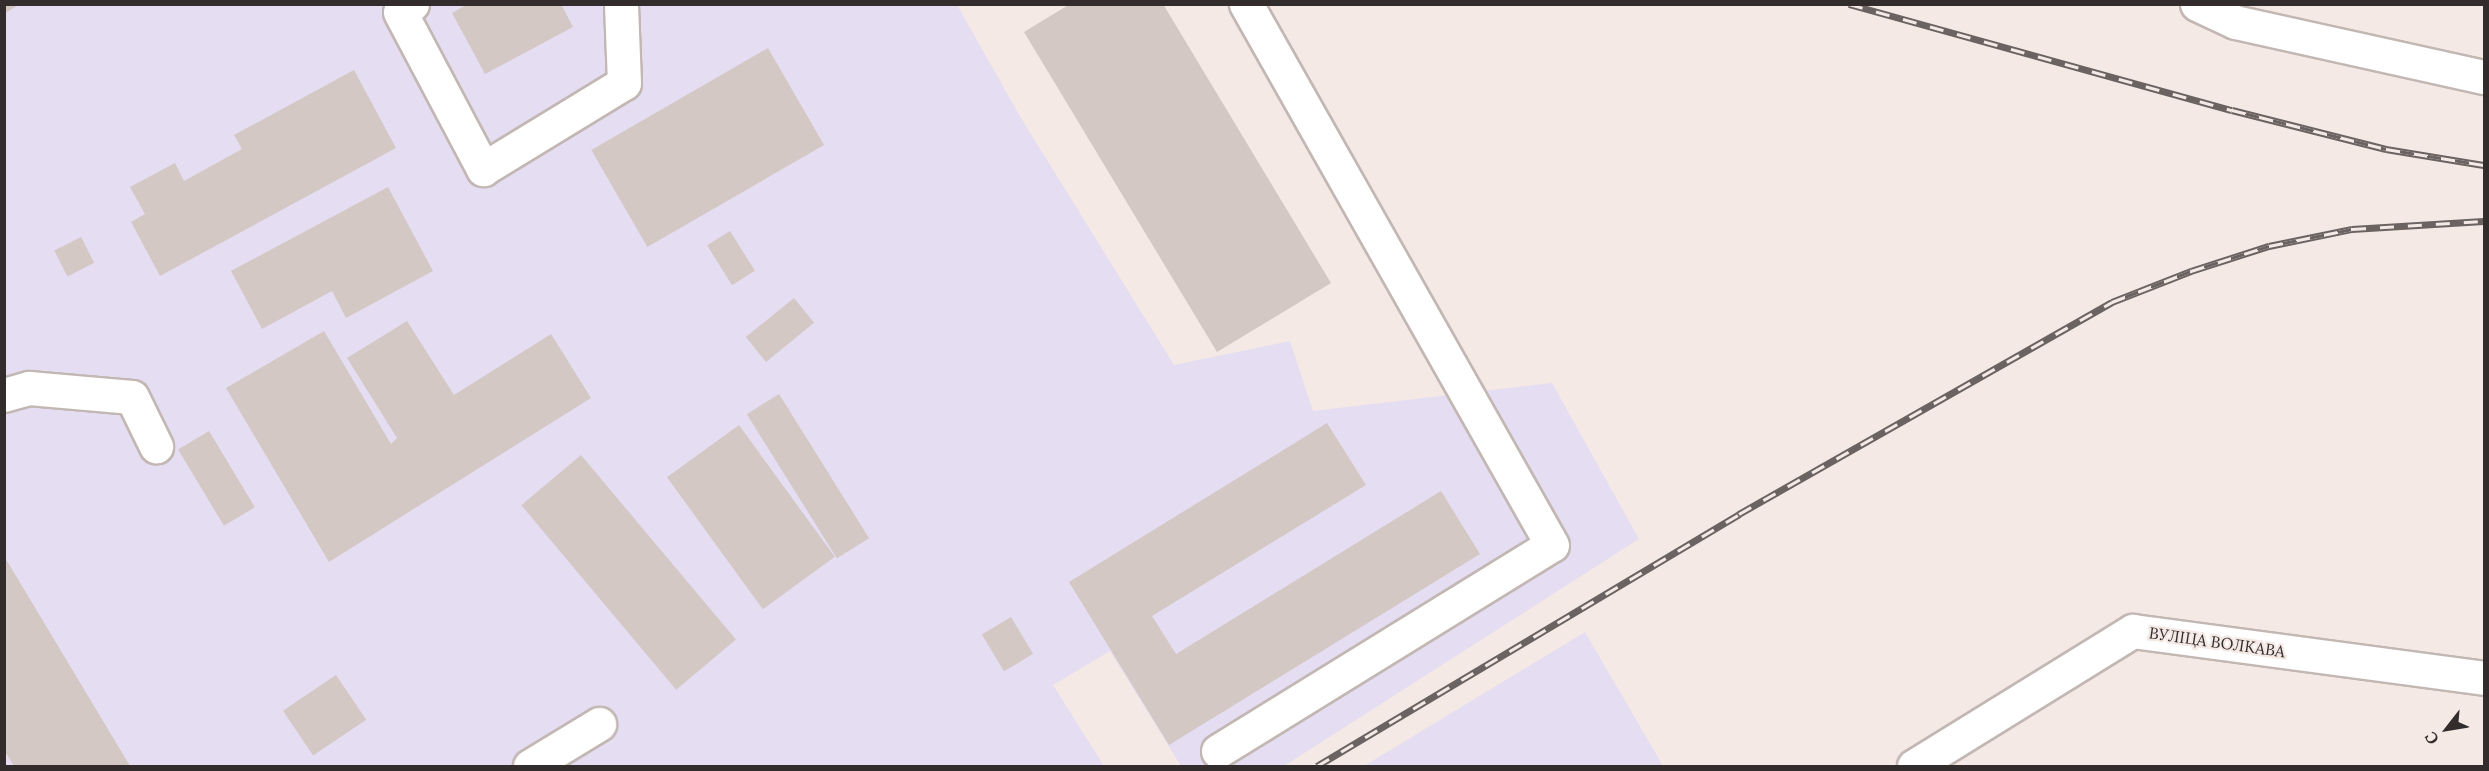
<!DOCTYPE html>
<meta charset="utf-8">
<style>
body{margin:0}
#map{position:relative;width:2489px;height:771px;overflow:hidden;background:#f4e9e4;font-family:Lora,serif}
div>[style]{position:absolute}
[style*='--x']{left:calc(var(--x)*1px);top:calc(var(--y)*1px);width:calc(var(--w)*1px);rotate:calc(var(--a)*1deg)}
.industrial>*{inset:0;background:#e5ddf2}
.building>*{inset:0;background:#d3c8c4;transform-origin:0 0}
.roads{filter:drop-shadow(2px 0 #c2b7b3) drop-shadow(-2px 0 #c2b7b3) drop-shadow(0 2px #c2b7b3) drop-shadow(0 -2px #c2b7b3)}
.minor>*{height:33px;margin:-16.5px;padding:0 16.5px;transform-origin:16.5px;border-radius:16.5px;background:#fff}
.rail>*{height:7px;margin-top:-3.5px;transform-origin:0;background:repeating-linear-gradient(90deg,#f4e9e4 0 14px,#6a6361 0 28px);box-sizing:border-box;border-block:2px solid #6a6361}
span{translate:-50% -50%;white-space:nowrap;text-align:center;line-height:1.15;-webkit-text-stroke:4.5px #f4e9e4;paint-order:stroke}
.street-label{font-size:16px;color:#322d2c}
.frame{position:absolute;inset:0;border:6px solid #322d2c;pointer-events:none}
.north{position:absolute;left:2417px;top:699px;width:60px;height:60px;-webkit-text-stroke:4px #f4e9e4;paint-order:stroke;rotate:239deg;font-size:16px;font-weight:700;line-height:24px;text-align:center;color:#322d2c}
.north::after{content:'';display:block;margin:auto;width:21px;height:27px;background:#322d2c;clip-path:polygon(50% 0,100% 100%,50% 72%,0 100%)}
</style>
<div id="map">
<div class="industrial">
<i style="clip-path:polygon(4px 5px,957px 5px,1021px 118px,1174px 365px,1290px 341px,1313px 411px,1552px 383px,1639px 539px,1284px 766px,1181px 766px,1110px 651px,1053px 685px,1104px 766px,5px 766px)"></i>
<i style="clip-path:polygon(1585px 632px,1663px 766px,1364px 766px)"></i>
</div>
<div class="building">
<i style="clip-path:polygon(4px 4px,20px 4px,4px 14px)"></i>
<i style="clip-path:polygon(468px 4px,561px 4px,573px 27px,485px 74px,452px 13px)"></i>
<i style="clip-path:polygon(1070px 4px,1163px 4px,1331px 283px,1217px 352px,1024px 32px)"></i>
<i style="left:768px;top:48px;width:112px;height:204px;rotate:60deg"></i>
<i style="clip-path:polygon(354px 70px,396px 148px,160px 276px,131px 222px,145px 214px,130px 187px,175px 163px,184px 181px,242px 149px,234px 135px)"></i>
<i style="clip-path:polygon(388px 187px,433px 271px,346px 318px,332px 291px,262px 329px,231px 271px)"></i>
<i style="left:730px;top:231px;width:47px;height:27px;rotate:58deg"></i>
<i style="left:81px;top:237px;width:29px;height:30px;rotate:63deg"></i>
<i style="left:794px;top:298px;width:32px;height:62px;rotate:51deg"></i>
<i style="clip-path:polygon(407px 321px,454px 395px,551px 334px,591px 398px,329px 562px,226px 388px,324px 331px,391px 444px,397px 438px,347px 358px)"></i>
<i style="left:779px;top:394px;width:170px;height:38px;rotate:58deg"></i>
<i style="clip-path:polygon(1327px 423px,1366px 485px,1152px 616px,1176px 654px,1441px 491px,1480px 554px,1169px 745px,1069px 582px)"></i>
<i style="left:739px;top:425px;width:163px;height:89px;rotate:54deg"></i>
<i style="left:209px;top:431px;width:89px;height:36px;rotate:59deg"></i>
<i style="left:581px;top:455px;width:241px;height:78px;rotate:50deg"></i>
<i style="clip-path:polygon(4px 556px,130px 766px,14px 766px,4px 750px)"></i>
<i style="left:1011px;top:617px;width:43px;height:34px;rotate:59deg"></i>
<i style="left:336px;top:675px;width:54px;height:64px;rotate:56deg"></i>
</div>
<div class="roads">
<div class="minor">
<i style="--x:412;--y:4;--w:14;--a:146"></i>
<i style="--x:400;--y:12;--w:178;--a:62.1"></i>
<i style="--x:483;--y:169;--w:165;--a:-31.4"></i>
<i style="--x:624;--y:83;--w:79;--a:-92.2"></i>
<i style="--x:2197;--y:4;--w:42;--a:25.3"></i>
<i style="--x:2235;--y:22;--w:255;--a:12.5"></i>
<i style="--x:4;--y:395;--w:26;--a:-16"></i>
<i style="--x:29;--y:388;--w:103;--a:5"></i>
<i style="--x:132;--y:397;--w:55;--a:63.9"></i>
<i style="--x:1218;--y:751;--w:392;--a:-31.7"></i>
<i style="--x:1552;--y:545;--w:622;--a:-119.49"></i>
<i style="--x:530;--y:766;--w:81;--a:-31.3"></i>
<i style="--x:1914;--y:766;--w:257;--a:-31.7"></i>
<i style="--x:2133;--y:631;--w:354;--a:7.6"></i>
</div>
</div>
<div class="rail">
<i style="--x:1849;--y:4;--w:397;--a:15.5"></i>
<i style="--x:2232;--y:110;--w:159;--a:14.2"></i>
<i style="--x:2386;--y:149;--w:99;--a:9.3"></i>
<i style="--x:1317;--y:766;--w:492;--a:-30.8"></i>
<i style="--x:1739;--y:514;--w:429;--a:-29.6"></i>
<i style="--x:2112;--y:302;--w:85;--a:-21.4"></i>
<i style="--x:2191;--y:271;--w:82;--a:-17.8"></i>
<i style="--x:2269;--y:246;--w:85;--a:-11.6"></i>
<i style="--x:2352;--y:229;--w:132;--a:-3.5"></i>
</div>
<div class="street-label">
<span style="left:2217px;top:642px;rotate:8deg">ВУЛІЦА ВОЛКАВА</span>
</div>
<div class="frame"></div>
<div class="north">С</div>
</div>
